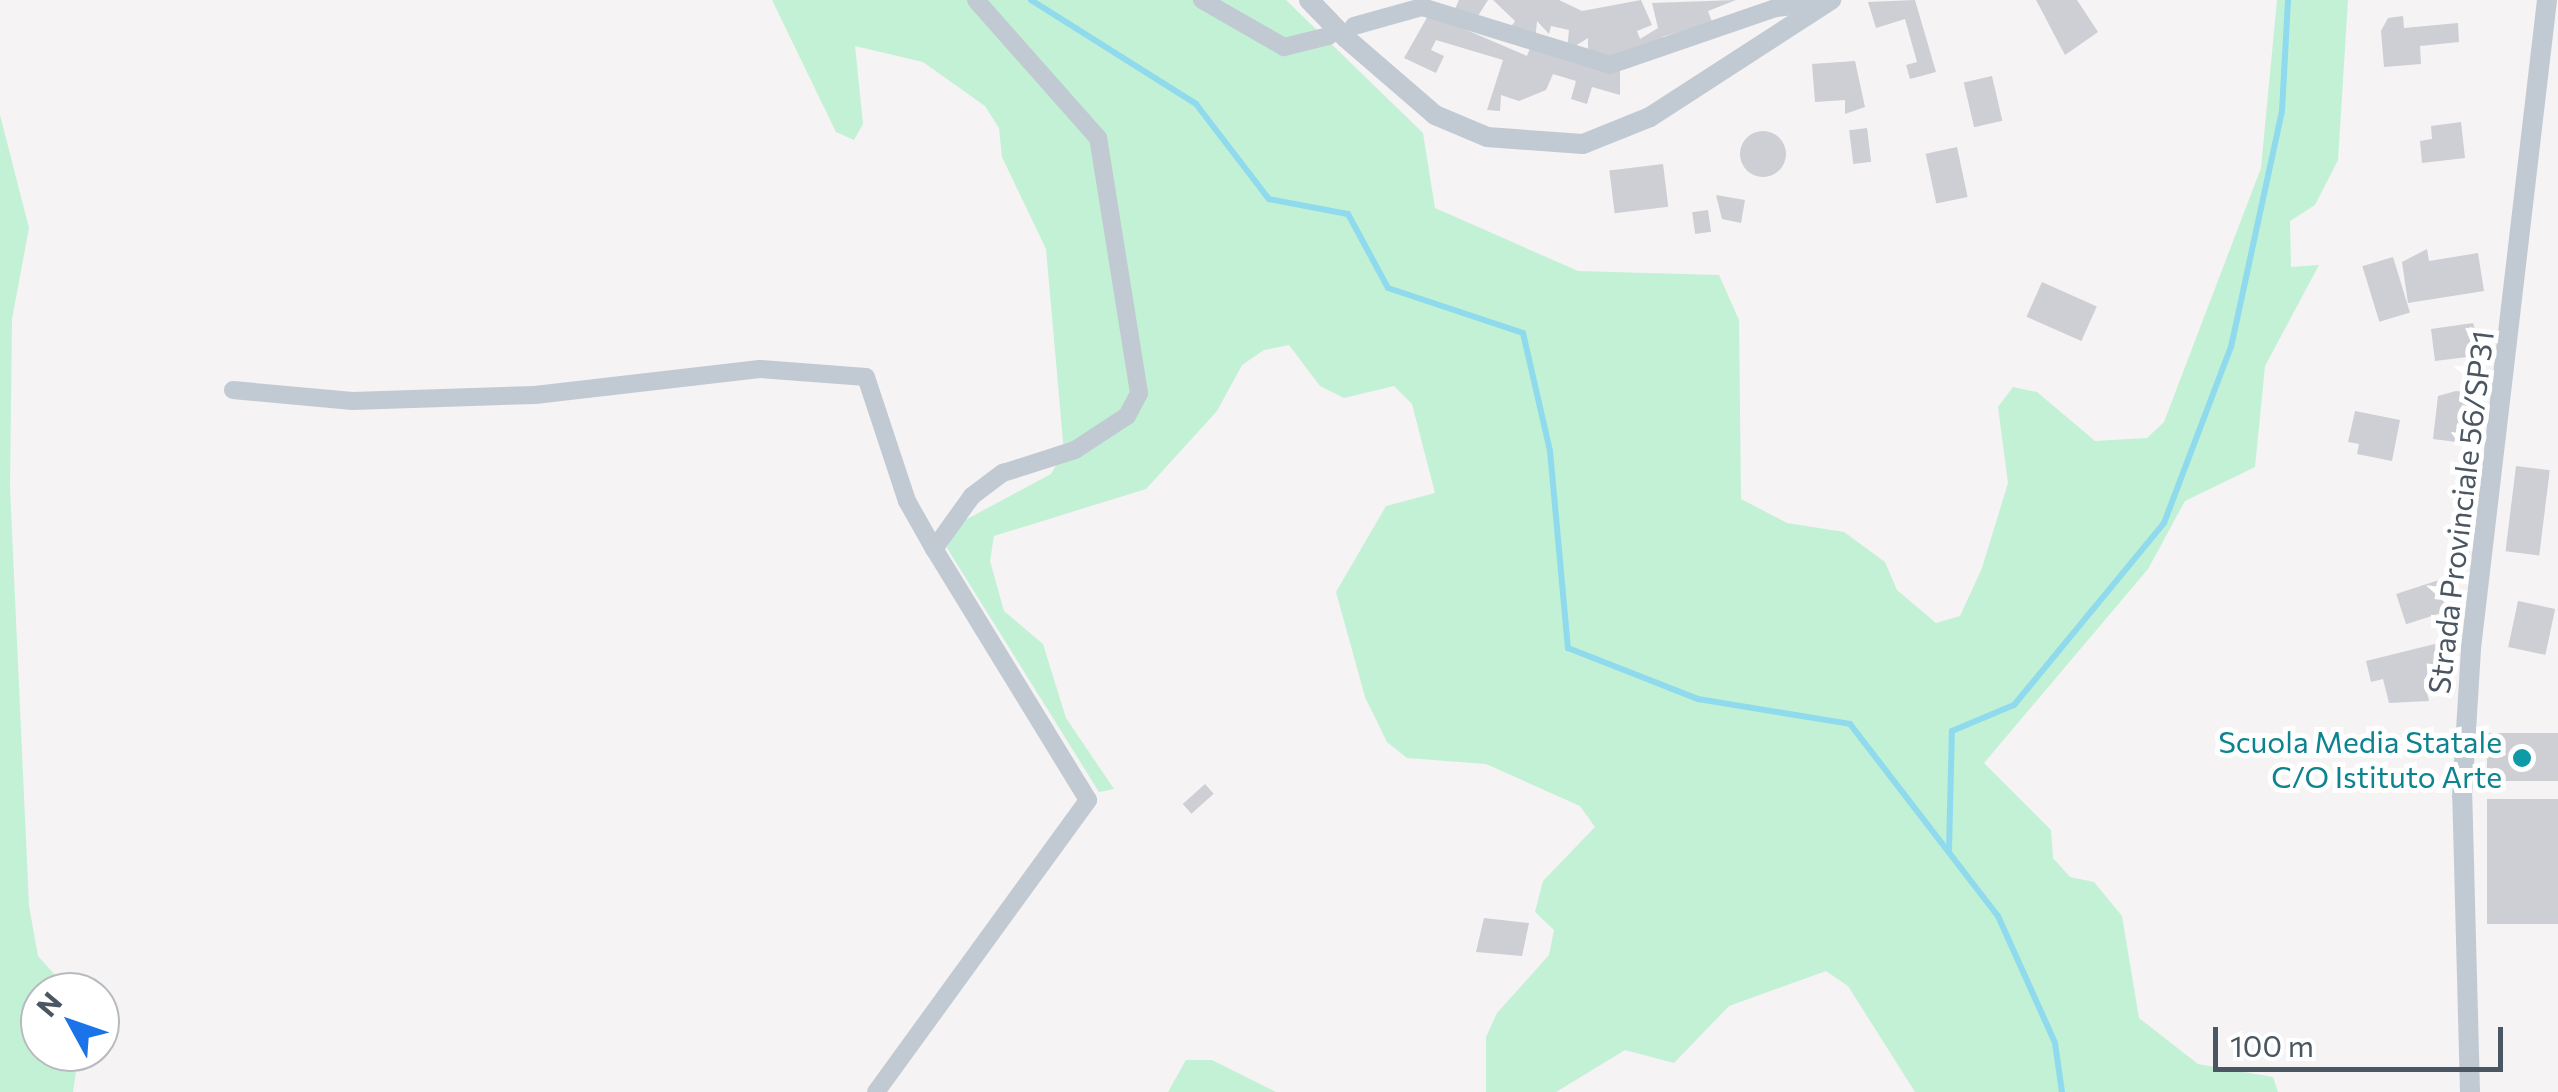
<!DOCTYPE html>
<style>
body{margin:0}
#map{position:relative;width:2558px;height:1092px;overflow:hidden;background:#f5f3f3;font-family:Commissioner,sans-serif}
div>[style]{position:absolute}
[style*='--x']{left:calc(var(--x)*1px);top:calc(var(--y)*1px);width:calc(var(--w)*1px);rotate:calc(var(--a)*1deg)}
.green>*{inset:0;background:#c3f1d5}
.stream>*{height:6px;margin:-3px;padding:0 3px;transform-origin:3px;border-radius:3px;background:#90daee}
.building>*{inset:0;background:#cdcfd5;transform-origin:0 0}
.round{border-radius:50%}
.minor>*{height:18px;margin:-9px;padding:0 9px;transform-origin:9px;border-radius:9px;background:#c1cad2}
.tertiary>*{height:20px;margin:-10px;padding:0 10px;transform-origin:10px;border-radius:10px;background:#c1cad2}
.tertiary-bridge>*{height:20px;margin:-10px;padding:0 10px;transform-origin:10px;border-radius:10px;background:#c1cad2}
.dots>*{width:28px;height:28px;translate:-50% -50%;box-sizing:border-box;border:5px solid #fff;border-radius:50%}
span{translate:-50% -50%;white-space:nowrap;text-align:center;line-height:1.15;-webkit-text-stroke:10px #fff;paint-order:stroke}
.street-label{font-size:30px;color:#4a5661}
.culture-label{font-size:30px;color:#0d838f}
.right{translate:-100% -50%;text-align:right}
.north{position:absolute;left:20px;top:972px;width:100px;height:100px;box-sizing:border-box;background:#fff;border:2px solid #b7bbc0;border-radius:50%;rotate:310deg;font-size:28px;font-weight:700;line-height:40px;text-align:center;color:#4a5661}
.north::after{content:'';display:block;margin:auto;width:35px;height:45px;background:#1a73e8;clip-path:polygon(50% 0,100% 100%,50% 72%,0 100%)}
.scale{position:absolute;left:2213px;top:1027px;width:290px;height:45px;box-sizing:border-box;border:5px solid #4a5661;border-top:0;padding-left:12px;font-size:30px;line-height:35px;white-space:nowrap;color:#4a5661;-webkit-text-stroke:8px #fff;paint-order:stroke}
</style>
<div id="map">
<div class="green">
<i style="clip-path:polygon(772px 0,1286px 0,1423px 133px,1435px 208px,1578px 271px,1719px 275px,1739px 320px,1741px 499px,1787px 523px,1844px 532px,1885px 562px,1897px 590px,1936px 623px,1960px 616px,1982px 568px,2008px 483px,1998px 407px,2013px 387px,2037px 392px,2095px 441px,2147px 438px,2164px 422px,2261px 168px,2277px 0,2348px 0,2338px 160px,2315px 205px,2290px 221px,2291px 267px,2319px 265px,2265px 366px,2255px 467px,2185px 501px,2148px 569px,1984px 763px,2051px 830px,2053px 858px,2070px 877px,2094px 882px,2122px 916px,2139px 1018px,2198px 1064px,2273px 1077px,2278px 1092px,1915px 1092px,1848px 986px,1826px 971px,1729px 1006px,1674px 1063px,1625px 1050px,1556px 1092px,1486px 1092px,1486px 1037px,1497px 1013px,1549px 955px,1554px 930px,1535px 912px,1543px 881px,1595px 827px,1580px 806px,1486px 764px,1407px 758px,1387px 742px,1365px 697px,1336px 592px,1386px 506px,1435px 493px,1412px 404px,1394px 386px,1344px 398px,1320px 386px,1289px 345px,1264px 350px,1242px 365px,1217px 411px,1146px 489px,994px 536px,990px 561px,1004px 611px,1043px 644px,1066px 718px,1114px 789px,1099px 792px,947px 548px,956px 525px,1051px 474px,1064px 452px,1046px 249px,1002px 157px,999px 128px,985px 106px,923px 62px,855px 46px,863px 124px,854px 140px,836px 132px)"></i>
<i style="clip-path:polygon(0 115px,29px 228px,12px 319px,10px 488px,29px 906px,38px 956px,70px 992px,40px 992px,40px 1052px,79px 1052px,73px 1092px,0 1092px)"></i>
<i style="clip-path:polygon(1186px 1060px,1212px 1060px,1276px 1092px,1168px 1092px)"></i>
</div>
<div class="stream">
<i style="--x:1031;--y:0;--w:195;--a:32.2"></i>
<i style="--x:1196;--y:104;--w:120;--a:52.5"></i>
<i style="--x:1269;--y:199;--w:80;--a:10.8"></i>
<i style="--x:1348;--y:214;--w:84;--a:61.6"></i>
<i style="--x:1388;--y:288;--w:142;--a:18.4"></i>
<i style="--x:1523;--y:333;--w:121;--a:77.1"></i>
<i style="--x:1550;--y:451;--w:198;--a:84.8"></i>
<i style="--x:1568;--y:648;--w:140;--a:21.4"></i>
<i style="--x:1698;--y:699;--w:154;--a:9.3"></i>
<i style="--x:1850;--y:724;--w:242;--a:52.4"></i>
<i style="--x:1998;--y:916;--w:139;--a:65.8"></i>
<i style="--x:2055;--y:1043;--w:49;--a:81.9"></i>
<i style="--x:1949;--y:850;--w:119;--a:-88.6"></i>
<i style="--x:1952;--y:731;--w:67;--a:-22.8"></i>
<i style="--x:2014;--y:705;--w:236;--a:-50.5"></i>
<i style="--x:2164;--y:523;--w:188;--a:-69.2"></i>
<i style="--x:2231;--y:347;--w:241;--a:-77.8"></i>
<i style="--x:2282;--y:111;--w:111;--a:-86.9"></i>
</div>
<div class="building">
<i style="clip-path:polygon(1459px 0,1488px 0,1476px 19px,1454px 11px)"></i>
<i style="clip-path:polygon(1493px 0,1559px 0,1582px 11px,1641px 0,1652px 25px,1637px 31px,1640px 39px,1658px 28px,1652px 3px,1736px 0,1708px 11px,1712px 22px,1662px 37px,1664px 45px,1610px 59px,1588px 56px,1588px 38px,1567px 51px,1569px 30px,1551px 26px,1549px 34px,1537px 21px,1535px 42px,1508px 31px,1515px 21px)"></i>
<i style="clip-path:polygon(1915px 0,1936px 72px,1910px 79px,1906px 65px,1917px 62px,1905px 19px,1876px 28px,1868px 2px)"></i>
<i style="clip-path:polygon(2036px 0,2077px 0,2098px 32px,2065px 55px)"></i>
<i style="clip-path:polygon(1429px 14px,1527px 56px,1530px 48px,1620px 69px,1620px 95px,1592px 87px,1587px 104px,1571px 99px,1576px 81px,1553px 74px,1546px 90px,1519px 101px,1501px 95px,1500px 111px,1487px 110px,1503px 60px,1436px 40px,1431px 50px,1444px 56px,1436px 73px,1404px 58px)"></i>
<i style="clip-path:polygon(2403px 16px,2404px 28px,2458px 23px,2459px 42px,2420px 46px,2421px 64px,2384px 67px,2381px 31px,2388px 18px)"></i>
<i style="clip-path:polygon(1855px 61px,1865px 107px,1845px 114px,1845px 100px,1815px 102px,1812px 64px)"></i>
<i style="left:1992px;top:76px;width:46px;height:29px;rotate:77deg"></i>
<i style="clip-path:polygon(2461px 122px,2465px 158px,2422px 163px,2420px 141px,2432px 139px,2431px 126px)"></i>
<i style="left:1867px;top:128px;width:34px;height:18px;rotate:83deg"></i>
<i class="round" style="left:1740px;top:131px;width:46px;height:46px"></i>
<i style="left:1957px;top:147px;width:51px;height:32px;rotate:78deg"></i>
<i style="left:1663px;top:164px;width:43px;height:54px;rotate:83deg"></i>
<i style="clip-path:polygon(1716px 195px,1745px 200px,1741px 223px,1722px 219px)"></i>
<i style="left:1708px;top:210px;width:22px;height:16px;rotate:82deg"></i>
<i style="clip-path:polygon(2427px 249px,2429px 261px,2478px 253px,2484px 291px,2408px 303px,2402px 262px)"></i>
<i style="left:2393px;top:257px;width:58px;height:32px;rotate:73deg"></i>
<i style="left:2042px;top:282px;width:60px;height:38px;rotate:24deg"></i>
<i style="clip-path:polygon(2473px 323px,2483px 355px,2435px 361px,2431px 329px)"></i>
<i style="clip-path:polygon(2456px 391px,2478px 394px,2472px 444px,2433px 439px,2438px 396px)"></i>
<i style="clip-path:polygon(2355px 411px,2400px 420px,2392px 461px,2357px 454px,2359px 444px,2348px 442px)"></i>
<i style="left:2516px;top:466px;width:34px;height:86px;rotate:7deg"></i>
<i style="left:2439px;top:580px;width:32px;height:45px;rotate:72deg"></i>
<i style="left:2518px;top:601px;width:38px;height:47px;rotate:12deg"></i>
<i style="clip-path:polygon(2451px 640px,2450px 672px,2424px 679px,2429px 701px,2389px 703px,2383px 679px,2371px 682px,2366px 661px)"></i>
<i style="left:2558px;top:733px;width:48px;height:71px;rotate:90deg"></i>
<i style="left:1205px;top:784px;width:13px;height:30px;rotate:48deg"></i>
<i style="left:2487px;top:799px;width:71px;height:125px"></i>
<i style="clip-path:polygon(1484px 918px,1529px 923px,1522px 956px,1476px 952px)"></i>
</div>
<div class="minor">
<i style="--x:1202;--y:0;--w:95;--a:29.8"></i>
<i style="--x:1284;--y:47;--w:46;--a:-13.7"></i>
<i style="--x:1354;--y:26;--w:71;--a:-15.6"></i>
<i style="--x:1422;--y:7;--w:197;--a:17.1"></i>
<i style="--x:1610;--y:65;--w:176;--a:-19"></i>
<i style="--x:1776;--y:8;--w:51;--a:-5.6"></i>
<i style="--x:233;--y:390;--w:120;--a:5.3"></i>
<i style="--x:352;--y:401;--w:183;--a:-1.9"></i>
<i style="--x:535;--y:395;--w:226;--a:-6.6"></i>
<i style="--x:760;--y:369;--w:106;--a:4.3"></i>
<i style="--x:866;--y:377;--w:131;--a:71.7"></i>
<i style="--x:907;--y:501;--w:55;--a:60.6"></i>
<i style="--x:876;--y:1092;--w:361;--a:-54"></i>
<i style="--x:1088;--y:800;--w:294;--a:-121.5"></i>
<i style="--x:934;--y:549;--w:65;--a:-54.4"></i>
<i style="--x:972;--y:496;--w:39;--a:-37"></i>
<i style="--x:1003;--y:473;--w:76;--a:-17.7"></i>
<i style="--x:1075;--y:450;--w:62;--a:-33.2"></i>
<i style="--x:1127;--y:416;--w:26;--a:-62"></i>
<i style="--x:1139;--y:393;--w:258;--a:-99.1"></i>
<i style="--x:1098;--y:138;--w:184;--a:-131.5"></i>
</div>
<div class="tertiary">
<i style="--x:1309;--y:0;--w:30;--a:46"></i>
<i style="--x:1347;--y:39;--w:116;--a:40.8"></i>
<i style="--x:1435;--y:115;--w:56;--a:22.9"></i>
<i style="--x:1487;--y:137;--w:96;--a:4.2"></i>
<i style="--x:1583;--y:144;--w:72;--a:-21.9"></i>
<i style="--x:1650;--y:117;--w:216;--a:-32.9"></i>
<i style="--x:2470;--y:1092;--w:296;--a:-91.5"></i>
<i style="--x:2462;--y:796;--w:148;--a:-86.5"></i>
<i style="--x:2471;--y:648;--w:652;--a:-83.31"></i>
</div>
<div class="tertiary-bridge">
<i style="--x:1330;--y:22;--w:24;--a:45"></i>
</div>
<div class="dots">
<i style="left:2522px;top:758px;background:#0f9aa8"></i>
</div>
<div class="street-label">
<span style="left:2460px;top:512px;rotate:-83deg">Strada Provinciale 56/SP31</span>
</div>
<div class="culture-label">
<span class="right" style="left:2502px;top:758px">Scuola Media Statale<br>C/O Istituto Arte</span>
</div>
<div class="north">N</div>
<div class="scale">100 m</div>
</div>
